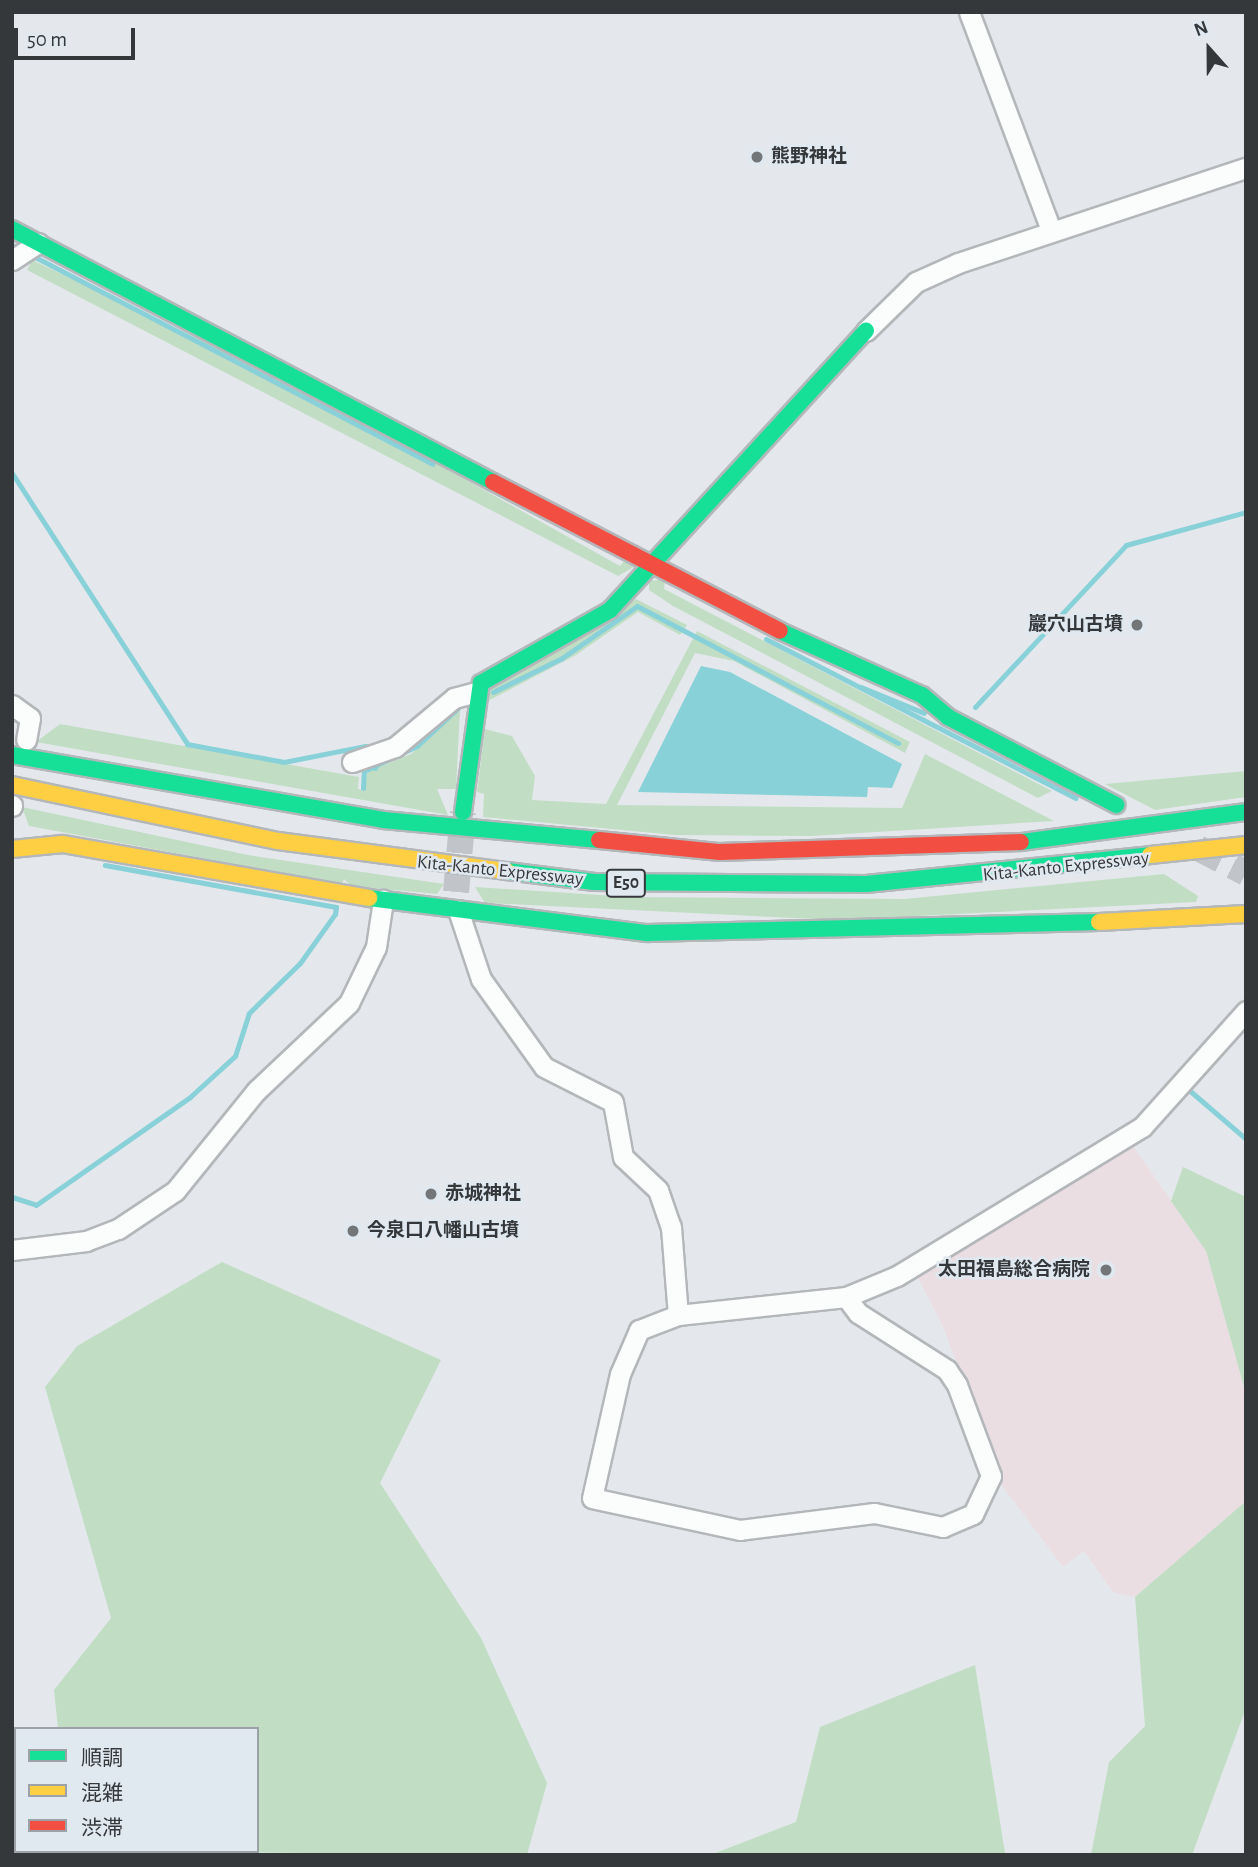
<!DOCTYPE html>
<meta charset="utf-8">
<style>
body{margin:0}
#map{position:relative;width:1258px;height:1867px;overflow:hidden;background:#e4e8ec;font-family:"Alegreya Sans","Noto Sans JP",sans-serif}
div>[style]{position:absolute}
[style*='--x']{left:calc(var(--x)*1px);top:calc(var(--y)*1px);width:calc(var(--w)*1px);rotate:calc(var(--a)*1deg)}
.medical>*{inset:0;background:#ebdee2}
.green>*{inset:0;background:#c1dec4}
.water>*{inset:0;background:#88d1d8}
.stream>*{height:5px;margin:-2.5px;padding:0 2.5px;transform-origin:2.5px;border-radius:2.5px;background:#88d1d8}
.secondary-tunnel>*{height:26px;margin-top:-13px;transform-origin:0;background:repeating-linear-gradient(90deg,#c1c5c9 0 26px,transparent 0 39px)}
.roads{filter:drop-shadow(2px 0 #b4b7ba) drop-shadow(-2px 0 #b4b7ba) drop-shadow(0 2px #b4b7ba) drop-shadow(0 -2px #b4b7ba)}
.street>*{height:19px;margin:-9.5px;padding:0 9.5px;transform-origin:9.5px;border-radius:9.5px;background:#fbfcfc}
.fast>*{height:16px;margin:-8px;padding:0 8px;transform-origin:8px;border-radius:8px;background:#16e098}
.slow>*{height:16px;margin:-8px;padding:0 8px;transform-origin:8px;border-radius:8px;background:#ffcf43}
.jam>*{height:16px;margin:-8px;padding:0 8px;transform-origin:8px;border-radius:8px;background:#f24e42}
.dots>*{width:19px;height:19px;translate:-50% -50%;box-sizing:border-box;border:4px solid #e0e8f0;border-radius:50%}
span{translate:-50% -50%;white-space:nowrap;text-align:center;line-height:1.15;-webkit-text-stroke:5px #e0e8f0;paint-order:stroke}
.shield-label span{padding:2px 5px;background:#e0e8f0;border:2px solid;border-radius:5px;-webkit-text-stroke-width:0}
.shield-label{font-size:18px;color:#35383b;font-weight:700}
.poi-label{font-size:19px;color:#35383b;font-weight:700}
.left{translate:0 -50%;text-align:left}
.right{translate:-100% -50%;text-align:right}
.street-label{font-size:19px;color:#35383b}
.frame{position:absolute;inset:0;border:14px solid #35383b;pointer-events:none}
.legend{position:absolute;left:14px;top:1727px;width:245px;height:126px;box-sizing:border-box;background:#e0e8f0;border:2px solid #9ca2a8;margin:0;padding:9px 12px;list-style:none;font-size:21px;color:#35383b}
.legend li{display:flex;align-items:center;gap:14px;height:35px}
.legend b{width:35px;border:2px solid #9ca2a8}
.north{position:absolute;left:1174px;top:14px;width:70px;height:70px;-webkit-text-stroke:5px #e0e8f0;paint-order:stroke;rotate:339deg;font-size:19px;font-weight:700;line-height:28px;text-align:center;color:#35383b}
.north::after{content:'';display:block;margin:auto;width:24px;height:32px;background:#35383b;clip-path:polygon(50% 0,100% 100%,50% 72%,0 100%)}
.scale{position:absolute;left:14px;top:28px;width:121px;height:32px;box-sizing:border-box;border:4px solid #35383b;border-top:0;padding-left:9px;font-size:21px;line-height:24px;white-space:nowrap;color:#35383b;-webkit-text-stroke:5px #e0e8f0;paint-order:stroke}
</style>
<div id="map">
<div class="medical">
<i style="clip-path:polygon(1131px 1143px,1206px 1251px,1246px 1394px,1246px 1501px,1135px 1597px,1113px 1592px,1084px 1551px,1063px 1567px,1000px 1483px,944px 1329px,916px 1274px)"></i>
</div>
<div class="green">
<i style="clip-path:polygon(32px 260px,304px 389px,620px 566px,626px 559px,637px 565px,618px 576px,27px 270px)"></i>
<i style="clip-path:polygon(665px 579px,664px 589px,1052px 791px,1038px 798px,673px 606px,649px 590px,649px 581px)"></i>
<i style="clip-path:polygon(636px 599px,687px 625px,680px 635px,638px 612px,576px 655px,488px 701px,490px 686px)"></i>
<i style="clip-path:polygon(697px 631px,910px 742px,905px 753px,734px 661px,695px 653px,617px 805px,902px 808px,925px 754px,1054px 821px,812px 836px,675px 835px,483px 817px,484px 794px,477px 792px,485px 729px,512px 736px,535px 776px,532px 800px,606px 804px)"></i>
<i style="clip-path:polygon(460px 709px,456px 789px,437px 789px,448px 815px,36px 742px,60px 724px,359px 777px,358px 789px,365px 791px,367px 772px,411px 754px)"></i>
<i style="clip-path:polygon(1246px 771px,1246px 797px,1155px 810px,1105px 784px)"></i>
<i style="clip-path:polygon(22px 807px,248px 855px,444px 884px,437px 894px,351px 886px,344px 879px,342px 884px,29px 826px)"></i>
<i style="clip-path:polygon(1164px 874px,1198px 896px,1196px 902px,836px 920px,485px 903px,475px 887px,631px 897px,904px 899px)"></i>
<i style="clip-path:polygon(1183px 1167px,1246px 1197px,1246px 1394px,1206px 1251px,1171px 1201px)"></i>
<i style="clip-path:polygon(222px 1262px,441px 1360px,380px 1483px,481px 1638px,547px 1783px,527px 1855px,101px 1851px,257px 1851px,257px 1729px,58px 1729px,54px 1690px,111px 1618px,45px 1387px,77px 1346px)"></i>
<i style="clip-path:polygon(1246px 1501px,1246px 1708px,1192px 1855px,1091px 1855px,1109px 1762px,1145px 1726px,1135px 1597px)"></i>
<i style="clip-path:polygon(975px 1665px,1005px 1853px,710px 1855px,796px 1822px,820px 1727px)"></i>
</div>
<div class="water">
<i style="clip-path:polygon(701px 666px,730px 672px,902px 764px,892px 788px,868px 787px,867px 797px,638px 792px)"></i>
</div>
<div class="stream">
<i style="--x:12;--y:245;--w:2;--a:27"></i>
<i style="--x:35;--y:257;--w:448;--a:27.5"></i>
<i style="--x:12;--y:473;--w:323;--a:57.1"></i>
<i style="--x:187;--y:744;--w:99;--a:10.5"></i>
<i style="--x:284;--y:762;--w:83;--a:-11.2"></i>
<i style="--x:365;--y:746;--w:24;--a:66"></i>
<i style="--x:766;--y:639;--w:348;--a:27.2"></i>
<i style="--x:861;--y:687;--w:68;--a:22.4"></i>
<i style="--x:493;--y:692;--w:77;--a:-26.2"></i>
<i style="--x:562;--y:658;--w:91;--a:-34.7"></i>
<i style="--x:637;--y:606;--w:295;--a:27.7"></i>
<i style="--x:975;--y:707;--w:221;--a:-47"></i>
<i style="--x:1126;--y:545;--w:124;--a:-15.4"></i>
<i style="--x:363;--y:788;--w:17;--a:-87"></i>
<i style="--x:364;--y:771;--w:59;--a:-25.3"></i>
<i style="--x:417;--y:746;--w:57;--a:-42.9"></i>
<i style="--x:1189;--y:1090;--w:75;--a:40.7"></i>
<i style="--x:12;--y:1197;--w:25;--a:18"></i>
<i style="--x:36;--y:1205;--w:188;--a:-35"></i>
<i style="--x:190;--y:1097;--w:61;--a:-42.3"></i>
<i style="--x:235;--y:1056;--w:45;--a:-72"></i>
<i style="--x:249;--y:1013;--w:71;--a:-44.4"></i>
<i style="--x:300;--y:963;--w:60;--a:-54.5"></i>
<i style="--x:335;--y:914;--w:7;--a:-82"></i>
<i style="--x:336;--y:907;--w:235;--a:-169.7"></i>
</div>
<div class="secondary-tunnel">
<i style="--x:1198;--y:848;--w:54;--a:27.5"></i>
<i style="--x:456;--y:892;--w:80;--a:-85"></i>
</div>
<div class="roads">
<div class="street">
<i style="--x:969;--y:12;--w:233;--a:69.4"></i>
<i style="--x:12;--y:260;--w:31;--a:-33"></i>
<i style="--x:866;--y:331;--w:70;--a:-44.4"></i>
<i style="--x:916;--y:282;--w:46;--a:-24.3"></i>
<i style="--x:958;--y:263;--w:303;--a:-18.3"></i>
<i style="--x:12;--y:705;--w:22;--a:36"></i>
<i style="--x:30;--y:718;--w:22;--a:100"></i>
<i style="--x:352;--y:762;--w:46;--a:-19.2"></i>
<i style="--x:395;--y:747;--w:77;--a:-39.7"></i>
<i style="--x:454;--y:698;--w:24;--a:-15"></i>
<i style="--x:12;--y:806;--w:1;--a:-90"></i>
<i style="--x:458;--y:910;--w:73;--a:71.6"></i>
<i style="--x:481;--y:979;--w:108;--a:54.4"></i>
<i style="--x:544;--y:1067;--w:77;--a:26.9"></i>
<i style="--x:613;--y:1102;--w:56;--a:79.7"></i>
<i style="--x:623;--y:1157;--w:48;--a:43.3"></i>
<i style="--x:658;--y:1190;--w:39;--a:71"></i>
<i style="--x:671;--y:1227;--w:88;--a:85.5"></i>
<i style="--x:12;--y:1250;--w:75;--a:-6.9"></i>
<i style="--x:86;--y:1241;--w:34;--a:-21"></i>
<i style="--x:118;--y:1229;--w:69;--a:-33.7"></i>
<i style="--x:175;--y:1191;--w:129;--a:-51"></i>
<i style="--x:256;--y:1091;--w:128;--a:-43.4"></i>
<i style="--x:349;--y:1003;--w:62;--a:-64.3"></i>
<i style="--x:376;--y:947;--w:48;--a:-81.5"></i>
<i style="--x:846;--y:1297;--w:20;--a:53"></i>
<i style="--x:858;--y:1313;--w:106;--a:32.6"></i>
<i style="--x:947;--y:1370;--w:18;--a:56"></i>
<i style="--x:957;--y:1385;--w:97;--a:69.5"></i>
<i style="--x:991;--y:1476;--w:42;--a:115.3"></i>
<i style="--x:973;--y:1514;--w:33;--a:157"></i>
<i style="--x:943;--y:1527;--w:70;--a:-168.5"></i>
<i style="--x:874;--y:1513;--w:135;--a:172.8"></i>
<i style="--x:740;--y:1530;--w:151;--a:-167.8"></i>
<i style="--x:592;--y:1498;--w:127;--a:-77.3"></i>
<i style="--x:620;--y:1374;--w:48;--a:-66.6"></i>
<i style="--x:639;--y:1330;--w:42;--a:-21"></i>
<i style="--x:678;--y:1315;--w:169;--a:-6.1"></i>
<i style="--x:846;--y:1297;--w:55;--a:-22.4"></i>
<i style="--x:897;--y:1276;--w:287;--a:-31.3"></i>
<i style="--x:1142;--y:1127;--w:156;--a:-48.1"></i>
</div>
<div class="fast">
<i style="--x:12;--y:229;--w:543;--a:27.74"></i>
<i style="--x:780;--y:631;--w:156;--a:24.3"></i>
<i style="--x:922;--y:695;--w:34;--a:40"></i>
<i style="--x:948;--y:717;--w:190;--a:27.6"></i>
<i style="--x:12;--y:755;--w:377;--a:9.9"></i>
<i style="--x:383;--y:820;--w:217;--a:5.3"></i>
<i style="--x:463;--y:812;--w:130;--a:-82.1"></i>
<i style="--x:481;--y:683;--w:148;--a:-29.5"></i>
<i style="--x:610;--y:610;--w:379;--a:-47.5"></i>
<i style="--x:1021;--y:842;--w:227;--a:-7.6"></i>
<i style="--x:507;--y:871;--w:88;--a:7.2"></i>
<i style="--x:594;--y:882;--w:272;--a:0.4"></i>
<i style="--x:866;--y:884;--w:285;--a:-5.8"></i>
<i style="--x:369;--y:898;--w:280;--a:7.2"></i>
<i style="--x:647;--y:933;--w:452;--a:-1.4"></i>
</div>
<div class="slow">
<i style="--x:12;--y:785;--w:272;--a:11.9"></i>
<i style="--x:278;--y:841;--w:231;--a:7.5"></i>
<i style="--x:12;--y:849;--w:51;--a:-5.6"></i>
<i style="--x:63;--y:844;--w:311;--a:10"></i>
<i style="--x:1150;--y:855;--w:97;--a:-5.9"></i>
<i style="--x:1099;--y:922;--w:147;--a:-3.1"></i>
</div>
<div class="jam">
<i style="--x:493;--y:482;--w:323;--a:27.4"></i>
<i style="--x:599;--y:840;--w:122;--a:5.7"></i>
<i style="--x:720;--y:852;--w:301;--a:-1.9"></i>
</div>
</div>
<div class="dots">
<i style="left:757px;top:157px;background:#727679"></i>
<i style="left:1137px;top:625px;background:#727679"></i>
<i style="left:431px;top:1194px;background:#727679"></i>
<i style="left:353px;top:1231px;background:#727679"></i>
<i style="left:1106px;top:1270px;background:#727679"></i>
</div>
<div class="shield-label">
<span style="left:626px;top:883px">E50</span>
</div>
<div class="poi-label">
<span class="left" style="left:771px;top:157px">熊野神社</span>
<span class="right" style="left:1123px;top:625px">巖穴山古墳</span>
<span class="left" style="left:445px;top:1194px">赤城神社</span>
<span class="left" style="left:367px;top:1231px">今泉口八幡山古墳</span>
<span class="right" style="left:1090px;top:1270px">太田福島総合病院</span>
</div>
<div class="street-label">
<span style="left:1066px;top:867px;rotate:-6deg">Kita-Kanto Expressway</span>
<span style="left:500px;top:871px;rotate:6deg">Kita-Kanto Expressway</span>
</div>
<div class="frame"></div>
<ul class="legend">
<li><b style="height:9px;background:#16e098"></b>順調</li>
<li><b style="height:9px;background:#ffcf43"></b>混雑</li>
<li><b style="height:9px;background:#f24e42"></b>渋滞</li>
</ul>
<div class="north">N</div>
<div class="scale">50 m</div>
</div>
